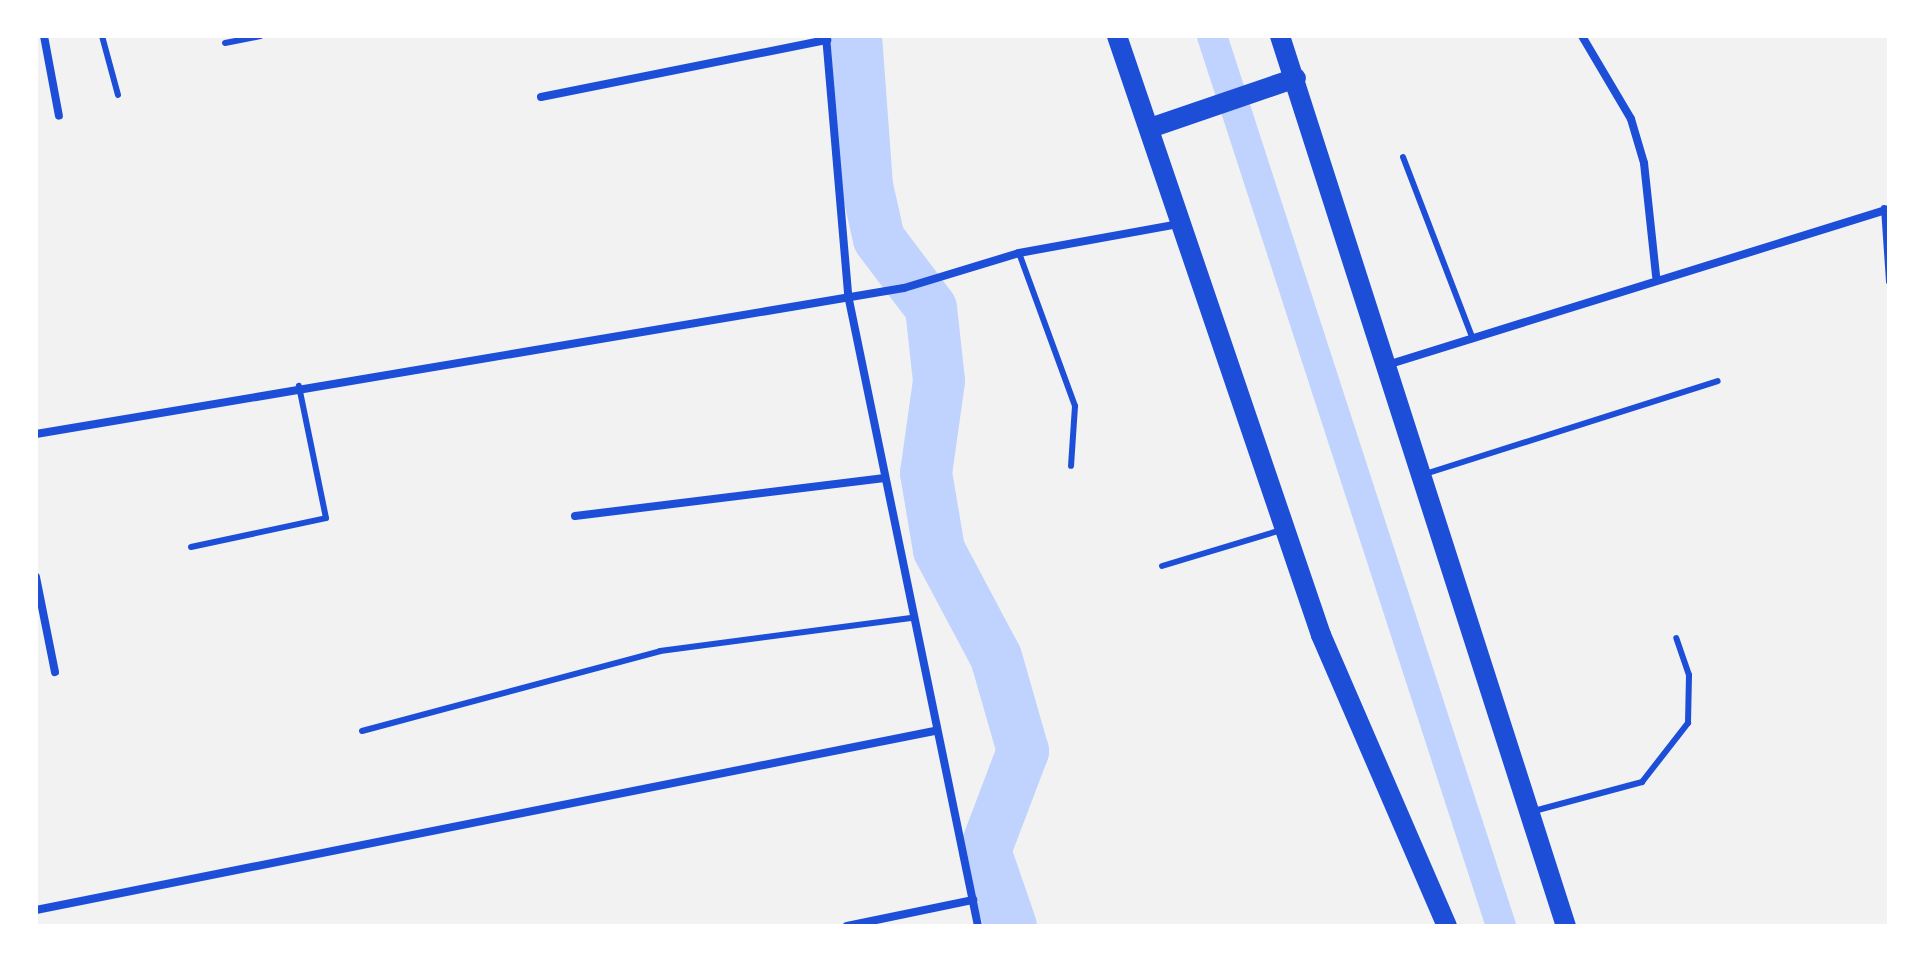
<!DOCTYPE html>
<style>
body{margin:0}
#map{position:relative;width:1925px;height:962px;overflow:hidden;background:#f2f2f2;font-family:"DejaVu Sans",sans-serif}
div>[style]{position:absolute}
[style*='--x']{left:calc(var(--x)*1px);top:calc(var(--y)*1px);width:calc(var(--w)*1px);rotate:calc(var(--a)*1deg)}
.canal>*{height:30px;margin:-15px;padding:0 15px;transform-origin:15px;border-radius:15px;background:#bfd3fe}
.river>*{height:52px;margin:-26px;padding:0 26px;transform-origin:26px;border-radius:26px;background:#bfd3fe}
.service>*{height:6px;margin:-3px;padding:0 3px;transform-origin:3px;border-radius:3px;background:#1d4ed8}
.minor>*{height:8px;margin:-4px;padding:0 4px;transform-origin:4px;border-radius:4px;background:#1d4ed8}
.primary>*{height:20px;margin:-10px;padding:0 10px;transform-origin:10px;border-radius:10px;background:#1d4ed8}
span{translate:-50% -50%;white-space:nowrap;text-align:center;line-height:1.15;-webkit-text-stroke:6px #fff;paint-order:stroke}
.frame{position:absolute;inset:0;border:38px solid #fff;pointer-events:none}
</style>
<div id="map">
<div class="canal">
<i style="--x:1212;--y:36;--w:936;--a:72.01"></i>
</div>
<div class="river">
<i style="--x:856;--y:36;--w:150;--a:85.8"></i>
<i style="--x:867;--y:186;--w:54;--a:77.2"></i>
<i style="--x:879;--y:239;--w:86;--a:53"></i>
<i style="--x:931;--y:308;--w:73;--a:83.7"></i>
<i style="--x:939;--y:381;--w:93;--a:98"></i>
<i style="--x:926;--y:473;--w:78;--a:80.4"></i>
<i style="--x:939;--y:550;--w:121;--a:62"></i>
<i style="--x:996;--y:657;--w:98;--a:74"></i>
<i style="--x:1023;--y:751;--w:107;--a:110.8"></i>
<i style="--x:985;--y:851;--w:79;--a:70.9"></i>
</div>
<div class="service">
<i style="--x:102;--y:36;--w:61;--a:74.8"></i>
<i style="--x:225;--y:43;--w:36;--a:-11"></i>
<i style="--x:1403;--y:157;--w:195;--a:69"></i>
<i style="--x:1884;--y:208;--w:74;--a:86.1"></i>
<i style="--x:1019;--y:253;--w:163;--a:69.9"></i>
<i style="--x:1075;--y:406;--w:60;--a:93.8"></i>
<i style="--x:1425;--y:474;--w:307;--a:-17.6"></i>
<i style="--x:191;--y:547;--w:138;--a:-12.1"></i>
<i style="--x:326;--y:518;--w:135;--a:-101.6"></i>
<i style="--x:1162;--y:566;--w:124;--a:-16.8"></i>
<i style="--x:362;--y:731;--w:309;--a:-15"></i>
<i style="--x:660;--y:651;--w:253;--a:-7.5"></i>
<i style="--x:1534;--y:811;--w:112;--a:-15"></i>
<i style="--x:1642;--y:782;--w:75;--a:-52.1"></i>
<i style="--x:1688;--y:723;--w:48;--a:-88.8"></i>
<i style="--x:1689;--y:675;--w:39;--a:-109"></i>
</div>
<div class="minor">
<i style="--x:44;--y:36;--w:81;--a:79.4"></i>
<i style="--x:826;--y:36;--w:260;--a:85.1"></i>
<i style="--x:848;--y:295;--w:644;--a:78.36"></i>
<i style="--x:1582;--y:36;--w:96;--a:59.4"></i>
<i style="--x:1631;--y:119;--w:46;--a:73.5"></i>
<i style="--x:1644;--y:163;--w:114;--a:83.9"></i>
<i style="--x:541;--y:97;--w:292;--a:-11.3"></i>
<i style="--x:1387;--y:365;--w:526;--a:-17.26"></i>
<i style="--x:36;--y:434;--w:880;--a:-9.55"></i>
<i style="--x:904;--y:288;--w:120;--a:-16.9"></i>
<i style="--x:1019;--y:253;--w:163;--a:-10.3"></i>
<i style="--x:575;--y:516;--w:312;--a:-7"></i>
<i style="--x:36;--y:577;--w:97;--a:78.7"></i>
<i style="--x:36;--y:910;--w:916;--a:-11.27"></i>
<i style="--x:847;--y:926;--w:129;--a:-11.7"></i>
</div>
<div class="primary">
<i style="--x:1117;--y:36;--w:633;--a:71.19"></i>
<i style="--x:1321;--y:635;--w:317;--a:66.6"></i>
<i style="--x:1280;--y:36;--w:935;--a:72.19"></i>
<i style="--x:1153;--y:127;--w:151;--a:-18.9"></i>
</div>
<div class="frame"></div>
</div>
